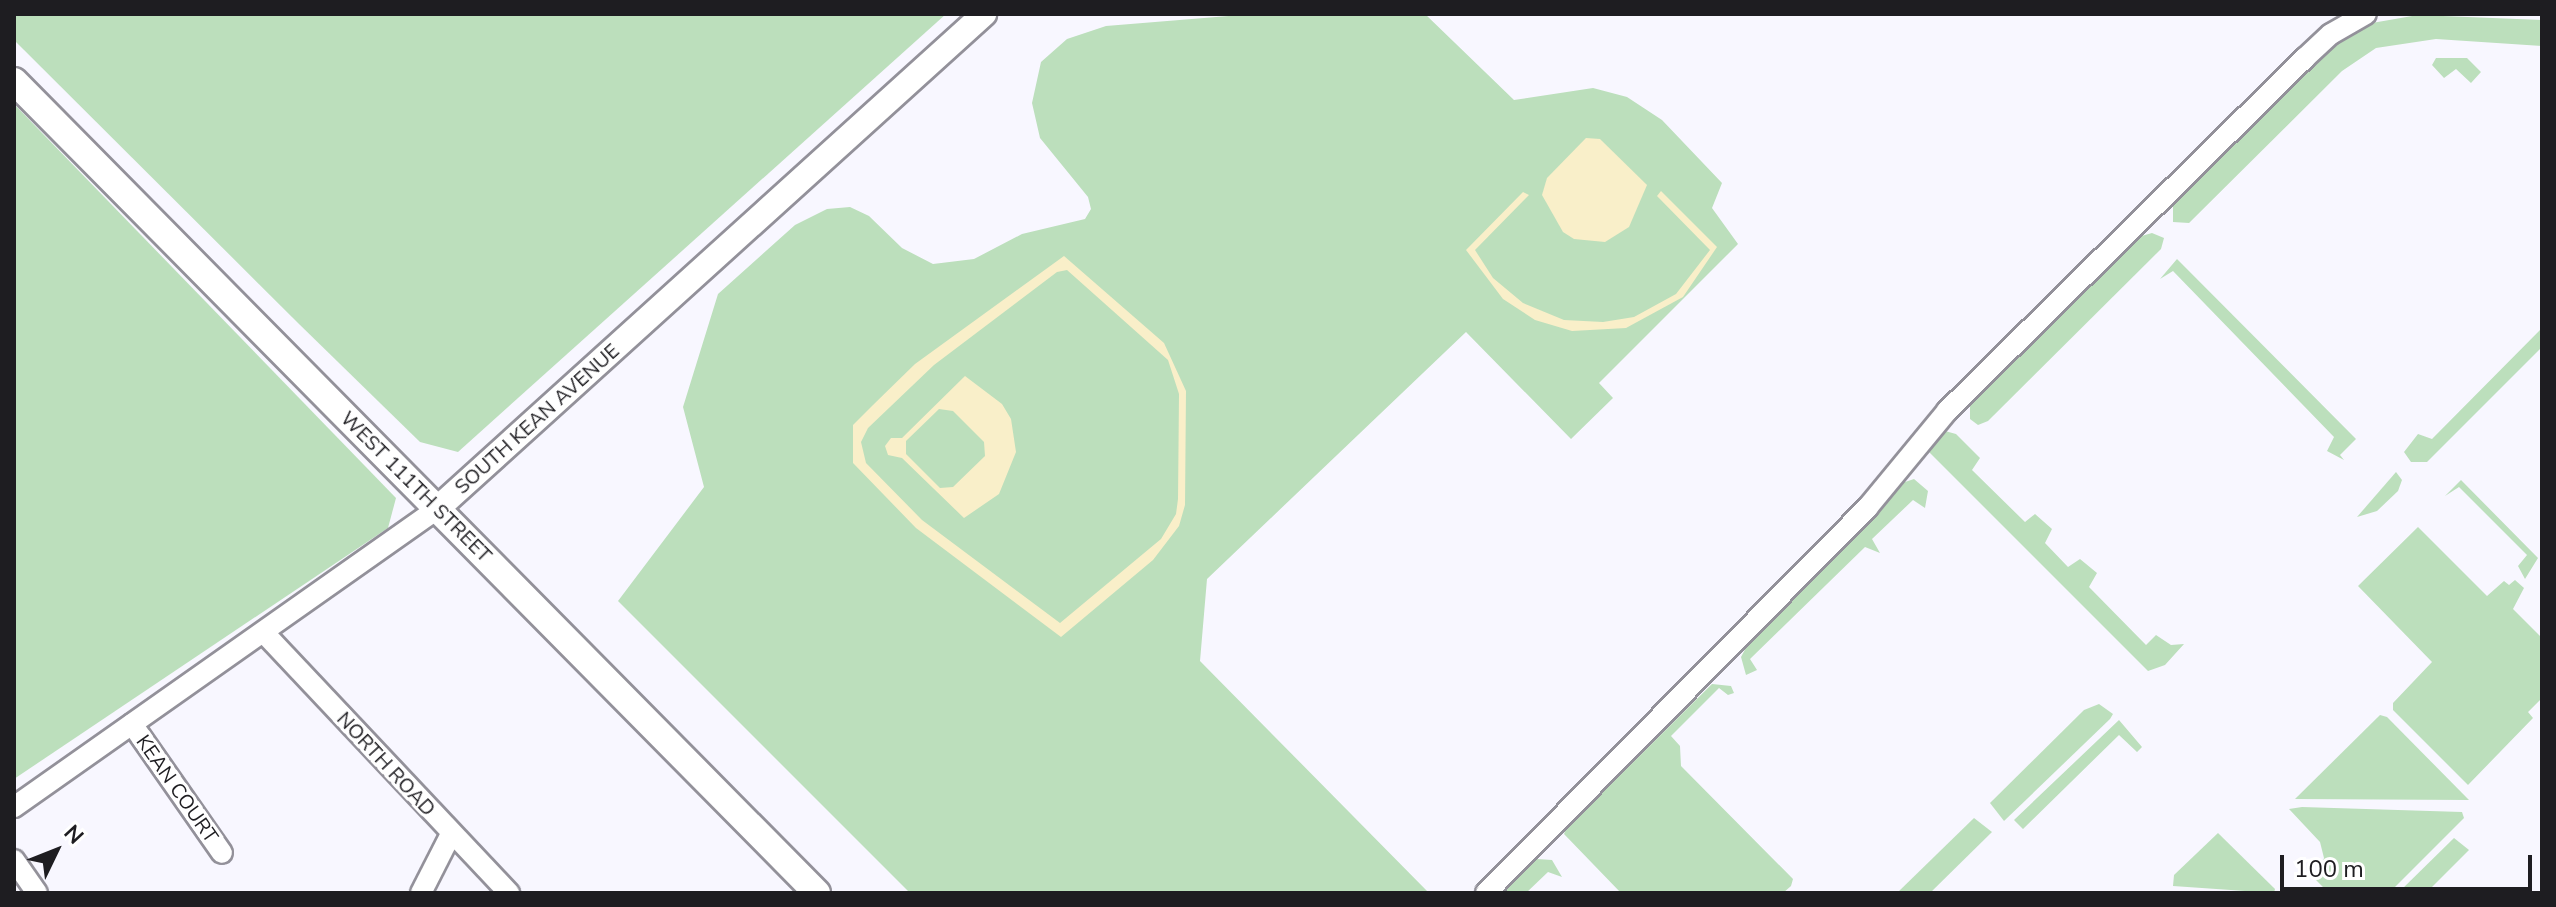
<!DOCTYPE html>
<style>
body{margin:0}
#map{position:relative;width:2556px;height:907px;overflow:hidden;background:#f8f7ff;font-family:"Nunito Sans",sans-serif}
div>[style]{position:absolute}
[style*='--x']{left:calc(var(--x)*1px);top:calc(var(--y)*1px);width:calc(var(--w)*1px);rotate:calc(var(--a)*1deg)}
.green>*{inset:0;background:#bcdfbc}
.sand>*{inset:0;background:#f9efc9}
.roads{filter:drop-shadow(2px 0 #93919a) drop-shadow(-2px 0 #93919a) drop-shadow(0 2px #93919a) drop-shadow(0 -2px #93919a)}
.minor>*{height:20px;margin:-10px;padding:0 10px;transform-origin:10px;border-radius:10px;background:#fff}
.tertiary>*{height:24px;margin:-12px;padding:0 12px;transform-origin:12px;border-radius:12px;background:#fff}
.secondary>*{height:26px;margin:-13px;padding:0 13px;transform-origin:13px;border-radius:13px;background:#fff}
span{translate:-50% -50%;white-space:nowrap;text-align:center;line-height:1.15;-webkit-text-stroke:6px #fff;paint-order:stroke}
.street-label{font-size:20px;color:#1e1d21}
.frame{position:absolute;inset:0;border:16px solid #1e1d21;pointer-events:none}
.north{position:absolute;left:16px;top:811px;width:80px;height:80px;-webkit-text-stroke:6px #fff;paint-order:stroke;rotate:47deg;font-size:22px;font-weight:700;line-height:32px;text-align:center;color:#1e1d21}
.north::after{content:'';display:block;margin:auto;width:28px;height:36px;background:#1e1d21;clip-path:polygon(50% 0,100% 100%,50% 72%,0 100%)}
.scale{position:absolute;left:2280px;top:855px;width:252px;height:36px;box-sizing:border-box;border:4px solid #1e1d21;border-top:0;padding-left:10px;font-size:24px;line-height:28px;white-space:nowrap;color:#1e1d21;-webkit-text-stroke:6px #fff;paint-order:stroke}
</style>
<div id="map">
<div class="green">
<i style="clip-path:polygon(14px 14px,946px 14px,458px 452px,420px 442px,298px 323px,14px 40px)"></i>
<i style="clip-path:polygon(1253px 14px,1425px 14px,1514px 100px,1593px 88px,1627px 97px,1662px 120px,1722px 183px,1712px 208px,1738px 244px,1599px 383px,1613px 398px,1571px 439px,1466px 332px,1207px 579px,1200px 661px,1429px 893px,910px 893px,618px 601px,704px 487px,683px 407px,718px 294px,795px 225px,827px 209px,850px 207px,869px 216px,902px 248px,933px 264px,974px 259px,1022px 234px,1085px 219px,1091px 209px,1088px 197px,1040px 138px,1032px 103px,1041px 62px,1067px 39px,1106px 26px)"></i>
<i style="clip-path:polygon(2418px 15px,2542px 20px,2542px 46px,2436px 39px,2376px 48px,2342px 71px,2189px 223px,2173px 222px,2173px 204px,2335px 44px,2372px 23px)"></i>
<i style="clip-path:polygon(2436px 58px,2467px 58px,2481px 72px,2471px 83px,2456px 69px,2444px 78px,2432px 65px)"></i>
<i style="clip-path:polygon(14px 104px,396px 498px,388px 528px,14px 779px)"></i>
<i style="clip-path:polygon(2152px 233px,2164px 238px,2161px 249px,1988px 421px,1978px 425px,1970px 419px,1970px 404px,2138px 237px)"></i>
<i style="clip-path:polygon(2177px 259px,2356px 439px,2340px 455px,2344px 460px,2327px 451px,2334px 437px,2173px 271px,2160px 279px)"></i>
<i style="clip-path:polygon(2542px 328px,2542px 347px,2427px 462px,2411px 462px,2404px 452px,2418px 434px,2432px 439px)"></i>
<i style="clip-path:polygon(1945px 431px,1956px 434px,1980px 458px,1972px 470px,2025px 522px,2035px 514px,2052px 529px,2045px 543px,2068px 567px,2080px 559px,2097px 573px,2089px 587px,2146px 645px,2156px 635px,2171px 645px,2184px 644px,2165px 665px,2148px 671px,1927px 450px)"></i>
<i style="clip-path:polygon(2396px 472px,2402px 480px,2398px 491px,2377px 511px,2357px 517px)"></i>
<i style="clip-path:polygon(1914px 479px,1928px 491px,1925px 508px,1913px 500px,1872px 539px,1880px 553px,1865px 547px,1750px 659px,1757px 670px,1746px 675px,1741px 657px,1749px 642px,1875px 518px,1902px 483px)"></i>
<i style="clip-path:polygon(2461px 480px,2538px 558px,2525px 579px,2518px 566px,2527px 555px,2459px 487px,2445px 496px)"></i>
<i style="clip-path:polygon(2418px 527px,2487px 596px,2504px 581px,2509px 585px,2515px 580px,2524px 588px,2513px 609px,2542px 638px,2542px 698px,2528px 712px,2533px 718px,2468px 785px,2393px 710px,2393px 703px,2432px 662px,2358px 586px)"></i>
<i style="clip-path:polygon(1712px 684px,1731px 686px,1734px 693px,1728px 695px,1719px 688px,1671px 736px,1680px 746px,1681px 766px,1793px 879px,1791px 886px,1783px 893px,1621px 893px,1564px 834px,1566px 829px)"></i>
<i style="clip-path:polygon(2099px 704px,2113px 714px,2110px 719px,2004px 821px,1990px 803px,2084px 710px)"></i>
<i style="clip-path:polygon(2380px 715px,2387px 717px,2469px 800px,2295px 799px)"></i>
<i style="clip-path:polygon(2119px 720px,2142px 747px,2137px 752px,2119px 735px,2023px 829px,2014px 820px)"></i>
<i style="clip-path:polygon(2302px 807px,2462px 812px,2464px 818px,2389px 893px,2329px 893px,2316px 880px,2324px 858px,2320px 842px,2289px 809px)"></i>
<i style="clip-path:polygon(1974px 818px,1992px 832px,1930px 893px,1897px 893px)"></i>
<i style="clip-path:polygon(2218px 833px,2275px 889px,2274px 893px,2173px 886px,2174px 875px)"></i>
<i style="clip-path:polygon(2454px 838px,2469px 850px,2426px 893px,2398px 893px)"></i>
<i style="clip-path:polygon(1537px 859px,1552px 860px,1562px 877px,1548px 872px,1526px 893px,1502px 893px)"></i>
</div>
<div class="sand">
<i style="clip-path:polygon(1586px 138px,1600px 139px,1647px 185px,1629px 227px,1605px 242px,1574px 239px,1563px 232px,1542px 195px,1547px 178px)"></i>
<i style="clip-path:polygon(1661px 191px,1717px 247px,1683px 297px,1626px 328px,1572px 331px,1535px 320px,1503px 299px,1466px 250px,1523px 192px,1529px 195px,1475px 250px,1493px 278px,1523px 303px,1564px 320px,1603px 322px,1634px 317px,1676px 294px,1710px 250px,1657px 196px)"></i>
<i style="clip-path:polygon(evenodd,1064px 256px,1164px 343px,1186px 391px,1185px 505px,1179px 526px,1153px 560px,1061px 637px,916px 528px,853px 463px,853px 425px,873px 405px,915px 364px,1064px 256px,1067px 270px,1168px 360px,1179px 394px,1178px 499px,1176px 514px,1161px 539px,1060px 623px,922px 520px,866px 463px,861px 442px,868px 428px,934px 365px,1057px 272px,1067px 270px)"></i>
<i style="clip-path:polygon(evenodd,965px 376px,1002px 404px,1011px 419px,1016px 452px,999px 494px,964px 518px,902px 458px,888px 455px,885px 446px,891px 438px,902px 438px,965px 376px,939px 409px,953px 411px,984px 442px,985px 456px,953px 487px,940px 488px,906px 454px,906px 441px,939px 409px)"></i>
</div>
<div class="roads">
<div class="minor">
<i style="--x:265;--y:634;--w:356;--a:46.7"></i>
<i style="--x:132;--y:724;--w:157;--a:55.1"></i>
<i style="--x:14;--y:807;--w:517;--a:-35.16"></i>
<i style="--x:14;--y:860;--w:40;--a:55.1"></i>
<i style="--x:421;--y:893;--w:66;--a:-63"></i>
<i style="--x:1486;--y:893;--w:543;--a:-45.3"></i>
<i style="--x:1868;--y:507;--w:124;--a:-50.5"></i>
<i style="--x:1947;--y:411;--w:503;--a:-44.6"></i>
<i style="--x:2305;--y:58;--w:35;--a:-43"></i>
<i style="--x:2331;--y:34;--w:40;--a:-29.7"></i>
</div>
<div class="tertiary">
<i style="--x:437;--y:509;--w:738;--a:-42.14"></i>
</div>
<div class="secondary">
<i style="--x:14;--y:81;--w:1142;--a:45.32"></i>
</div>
</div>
<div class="street-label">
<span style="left:537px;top:419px;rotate:-42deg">SOUTH KEAN AVENUE</span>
<span style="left:416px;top:487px;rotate:45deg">WEST 111TH STREET</span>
<span style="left:386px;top:764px;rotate:47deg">NORTH ROAD</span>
<span style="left:177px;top:789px;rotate:55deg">KEAN COURT</span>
</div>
<div class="frame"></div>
<div class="north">N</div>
<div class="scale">100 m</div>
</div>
